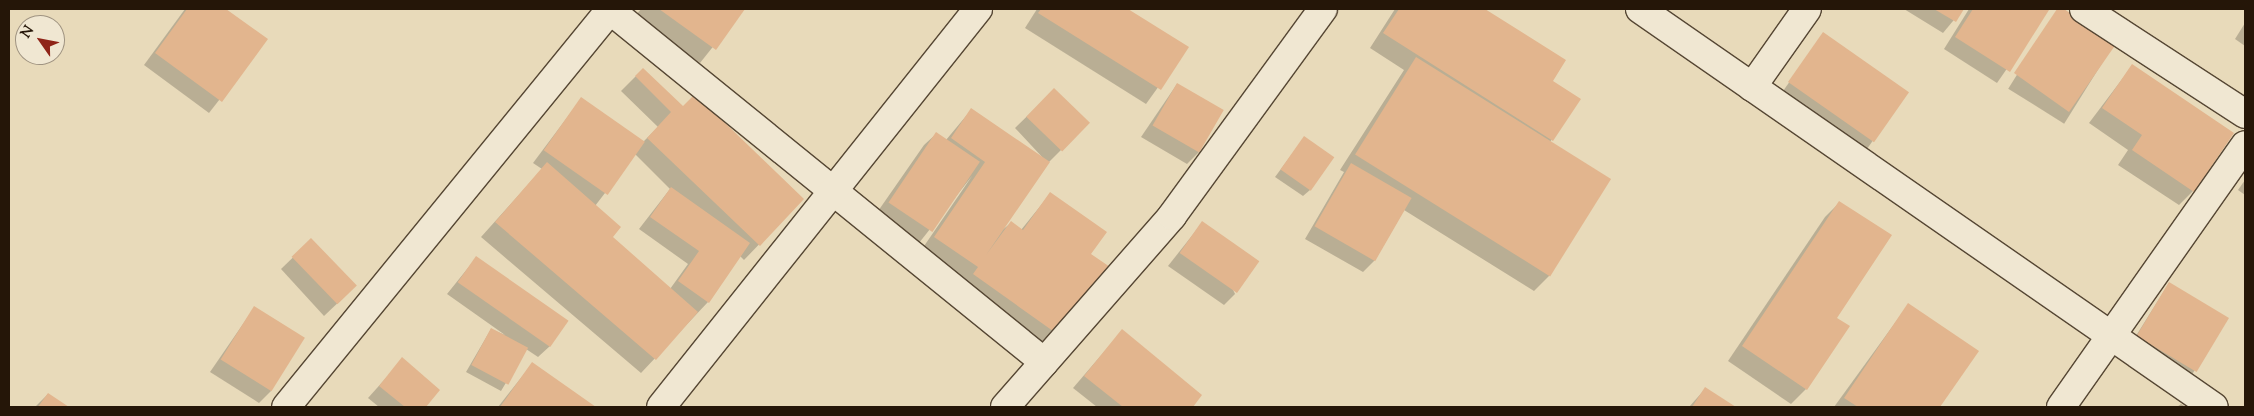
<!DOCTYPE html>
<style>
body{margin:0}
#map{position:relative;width:2254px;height:416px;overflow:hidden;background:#e8daba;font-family:"Sorts Mill Goudy",serif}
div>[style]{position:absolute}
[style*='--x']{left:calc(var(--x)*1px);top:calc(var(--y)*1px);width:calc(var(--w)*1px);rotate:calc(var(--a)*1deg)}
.shadow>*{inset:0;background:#0003;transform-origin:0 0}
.building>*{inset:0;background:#e2b58e;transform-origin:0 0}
.roads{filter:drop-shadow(1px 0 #564734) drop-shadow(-1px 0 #564734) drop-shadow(0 1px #564734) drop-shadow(0 -1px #564734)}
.minor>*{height:28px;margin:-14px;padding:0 14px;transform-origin:14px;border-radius:14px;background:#f0e7d2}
span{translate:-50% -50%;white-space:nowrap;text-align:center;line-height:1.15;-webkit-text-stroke:4px #f0e7d2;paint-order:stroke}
.frame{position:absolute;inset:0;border:10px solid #251608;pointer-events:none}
.north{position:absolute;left:15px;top:15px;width:50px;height:50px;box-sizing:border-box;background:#f0e7d2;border:1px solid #9f9381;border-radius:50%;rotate:303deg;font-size:14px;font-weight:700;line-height:20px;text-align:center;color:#251608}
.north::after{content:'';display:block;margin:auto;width:18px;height:22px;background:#8f2418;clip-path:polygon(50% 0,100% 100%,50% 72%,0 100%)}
</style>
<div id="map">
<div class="shadow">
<i style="clip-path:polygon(185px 9px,224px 9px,266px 40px,209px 113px,144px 65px)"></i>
<i style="clip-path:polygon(641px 9px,743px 9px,700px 63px,635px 16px)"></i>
<i style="clip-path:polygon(1037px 9px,1126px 9px,1187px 47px,1146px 104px,1025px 28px)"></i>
<i style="clip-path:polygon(1395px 9px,1482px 9px,1564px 60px,1551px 82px,1579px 99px,1550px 142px,1550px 275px,1534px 291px,1404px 210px,1375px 260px,1363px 272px,1305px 239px,1344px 172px,1340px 170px,1404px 70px,1370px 48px)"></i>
<i style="clip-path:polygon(1904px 9px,1963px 9px,1943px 33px)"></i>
<i style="clip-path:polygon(1969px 9px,2047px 11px,1997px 83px,1944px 49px)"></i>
<i style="left:2058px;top:9px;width:66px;height:94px;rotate:32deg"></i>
<i style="clip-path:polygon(2245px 23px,2245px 46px,2235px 39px)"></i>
<i style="left:1823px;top:34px;width:102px;height:76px;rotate:35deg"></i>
<i style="clip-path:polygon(2132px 66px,2193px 191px,2179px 205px,2118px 165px,2128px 150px,2089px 123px)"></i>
<i style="clip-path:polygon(evenodd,643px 69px,683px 108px,803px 199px,744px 260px,740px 256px,708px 302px,641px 373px,481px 237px,542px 169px,533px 163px,581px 99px,643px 142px,658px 127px,621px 91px,643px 69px,635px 154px,670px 189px,639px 229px,688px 264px,670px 289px,611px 237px,595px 206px,635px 154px)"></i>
<i style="clip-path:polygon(1177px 84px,1199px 152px,1187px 164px,1141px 137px)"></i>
<i style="clip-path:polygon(1054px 90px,1088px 123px,1049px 162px,1001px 231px,1011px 223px,1021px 230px,1050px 194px,1089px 254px,1045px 350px,920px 252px,972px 176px,919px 243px,876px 214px,924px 145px,936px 134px,946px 140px,971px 110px,1044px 159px,1015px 128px)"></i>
<i style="clip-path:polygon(1304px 138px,1310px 190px,1303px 196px,1275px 177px)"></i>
<i style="clip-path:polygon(2245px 180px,2245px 195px,2238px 190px)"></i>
<i style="clip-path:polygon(1840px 202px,1835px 318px,1806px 389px,1791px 404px,1728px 361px,1825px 217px)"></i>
<i style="clip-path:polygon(1202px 223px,1235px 294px,1224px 305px,1168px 266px)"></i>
<i style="clip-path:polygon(311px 240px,343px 298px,324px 316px,281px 269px)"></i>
<i style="clip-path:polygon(476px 258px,550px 346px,538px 357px,526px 349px,501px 391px,466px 372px,491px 329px,505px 335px,447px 294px)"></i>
<i style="left:2169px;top:283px;width:68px;height:78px;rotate:32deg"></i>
<i style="clip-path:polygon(1908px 305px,1977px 351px,1939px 407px,1834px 407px)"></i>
<i style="clip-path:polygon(254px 308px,271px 391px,259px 403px,210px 372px)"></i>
<i style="clip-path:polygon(1122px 331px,1201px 395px,1191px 407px,1097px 407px,1073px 388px)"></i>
<i style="clip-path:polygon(403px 359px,439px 390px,424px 407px,379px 407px,368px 398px)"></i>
<i style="clip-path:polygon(532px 364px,594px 407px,498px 407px)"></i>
<i style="clip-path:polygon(1705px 389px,1734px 407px,1689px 407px)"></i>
<i style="clip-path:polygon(48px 394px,66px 407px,35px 407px)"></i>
<i style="clip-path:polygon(2181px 404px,2186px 407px,2177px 407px)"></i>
</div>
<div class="building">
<i style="clip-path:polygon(187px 9px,226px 9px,268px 39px,222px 102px,155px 53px)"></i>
<i style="clip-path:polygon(659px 9px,745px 9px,716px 50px)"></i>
<i style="clip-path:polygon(1041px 9px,1128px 9px,1189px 47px,1161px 90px,1038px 13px)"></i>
<i style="clip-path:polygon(1399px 9px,1485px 9px,1566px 60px,1553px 81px,1581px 99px,1553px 141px,1383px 33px)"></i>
<i style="clip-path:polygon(1934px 9px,1964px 9px,1956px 22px)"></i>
<i style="clip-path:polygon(1973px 9px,2046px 9px,2049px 10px,2010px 72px,1955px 37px)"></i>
<i style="clip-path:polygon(2057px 9px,2064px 9px,2116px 44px,2069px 112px,2014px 73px)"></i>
<i style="left:1823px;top:32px;width:105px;height:61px;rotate:35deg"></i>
<i style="left:1416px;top:57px;width:230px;height:115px;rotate:32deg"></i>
<i style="clip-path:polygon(2132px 64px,2234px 133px,2194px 192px,2132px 150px,2142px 135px,2102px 108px)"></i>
<i style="clip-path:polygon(643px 68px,683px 106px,695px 94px,804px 199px,760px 246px,647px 138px,671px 112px,635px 76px)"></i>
<i style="left:1177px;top:83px;width:54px;height:49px;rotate:30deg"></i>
<i style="left:1054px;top:88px;width:50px;height:40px;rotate:44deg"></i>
<i style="left:581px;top:97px;width:78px;height:65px;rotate:35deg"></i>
<i style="clip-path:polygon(971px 108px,1050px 162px,986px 255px,1011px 221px,1023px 230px,1050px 192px,1107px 232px,1091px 254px,1110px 267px,1060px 336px,973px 274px,978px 267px,934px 237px,985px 162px,951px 138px)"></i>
<i style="left:936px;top:132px;width:53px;height:85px;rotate:34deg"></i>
<i style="left:1304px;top:136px;width:37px;height:41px;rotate:35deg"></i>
<i style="clip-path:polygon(547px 162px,621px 227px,613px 237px,698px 312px,656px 360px,495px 222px)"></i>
<i style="left:1351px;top:163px;width:70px;height:73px;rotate:30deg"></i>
<i style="clip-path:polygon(671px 187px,750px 243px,709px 303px,678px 281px,699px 251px,650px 217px)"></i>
<i style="clip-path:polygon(1839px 201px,1892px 235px,1837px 318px,1850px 326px,1807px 390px,1742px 346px)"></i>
<i style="left:1202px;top:221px;width:70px;height:39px;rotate:35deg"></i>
<i style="left:311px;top:238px;width:66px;height:27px;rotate:46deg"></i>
<i style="left:476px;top:256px;width:113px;height:32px;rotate:35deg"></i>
<i style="left:2169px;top:282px;width:70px;height:63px;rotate:31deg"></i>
<i style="clip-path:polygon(1908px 303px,1979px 351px,1940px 407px,1858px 407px,1844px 398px)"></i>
<i style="left:254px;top:306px;width:60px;height:63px;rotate:32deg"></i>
<i style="left:491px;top:328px;width:42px;height:42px;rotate:28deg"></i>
<i style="clip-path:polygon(1122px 329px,1202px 395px,1193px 407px,1123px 407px,1084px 376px)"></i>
<i style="clip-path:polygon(402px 357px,440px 390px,426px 407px,405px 407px,379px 386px)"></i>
<i style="clip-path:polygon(532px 362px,596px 407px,500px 407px)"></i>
<i style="clip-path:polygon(1705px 387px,1736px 407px,1692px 407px)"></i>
<i style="clip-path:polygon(48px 393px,69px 407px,38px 407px)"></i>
</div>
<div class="roads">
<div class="minor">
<i style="--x:1640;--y:9;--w:698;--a:34.74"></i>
<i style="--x:2084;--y:9;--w:192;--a:33.1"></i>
<i style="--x:1752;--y:87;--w:95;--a:-54.8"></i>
<i style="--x:286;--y:407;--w:512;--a:-50.78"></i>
<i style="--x:610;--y:10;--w:559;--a:39.04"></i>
<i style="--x:661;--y:407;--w:509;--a:-51.46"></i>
<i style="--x:1005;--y:407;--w:254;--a:-48.8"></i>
<i style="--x:1172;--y:216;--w:256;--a:-53.9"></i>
<i style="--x:2061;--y:407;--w:320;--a:-54.9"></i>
</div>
</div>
<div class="frame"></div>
<div class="north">N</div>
</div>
